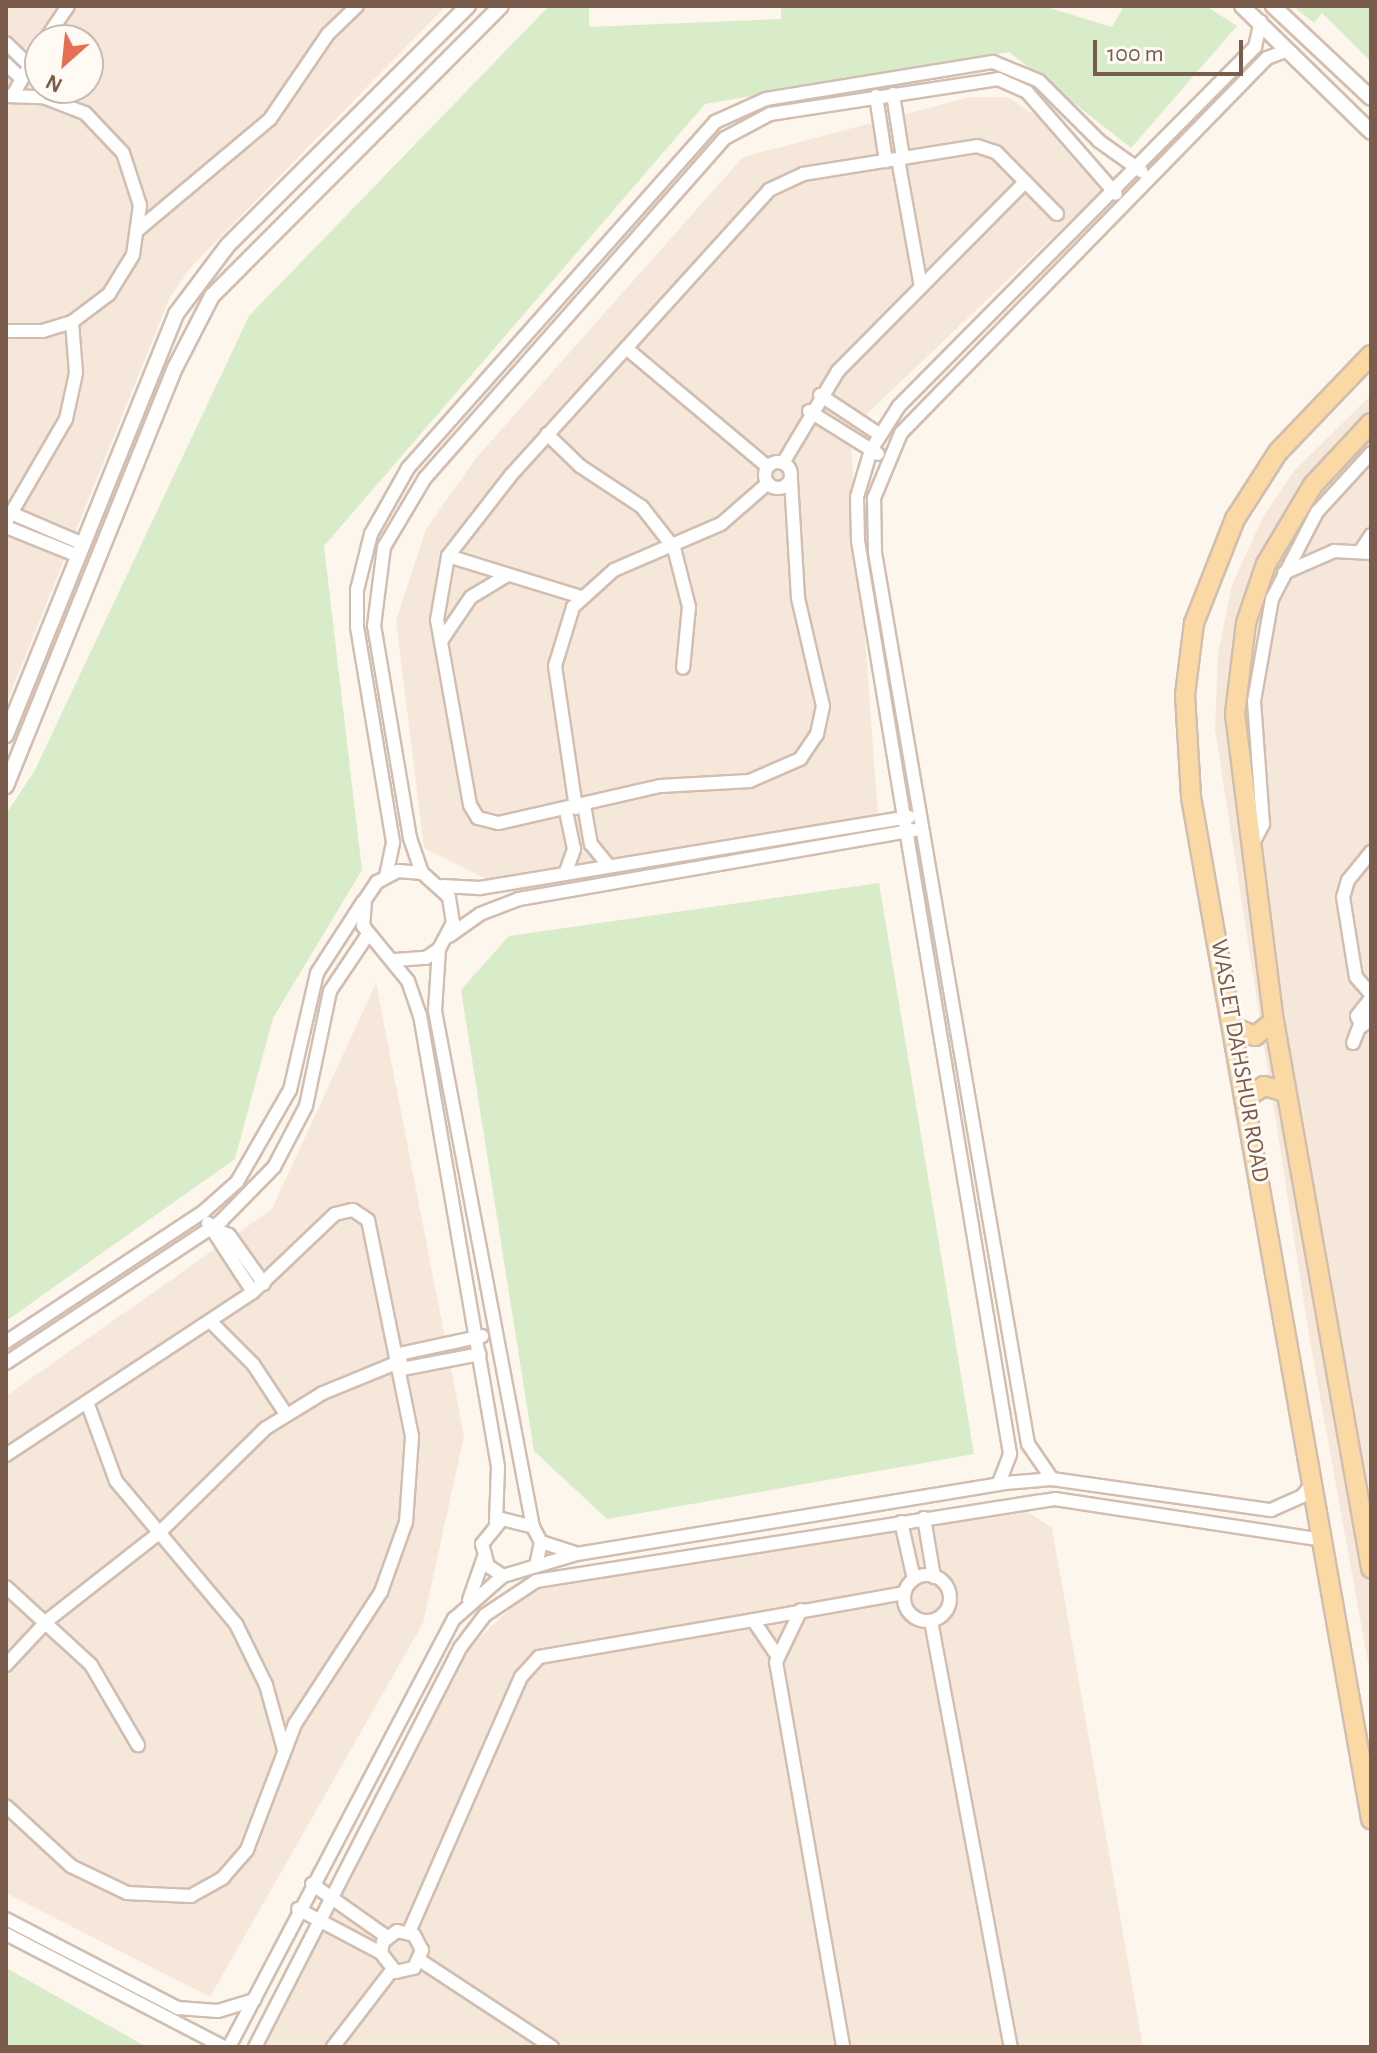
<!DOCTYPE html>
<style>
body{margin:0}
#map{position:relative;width:1377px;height:2053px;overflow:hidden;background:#fdf6ec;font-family:"Alegreya Sans",sans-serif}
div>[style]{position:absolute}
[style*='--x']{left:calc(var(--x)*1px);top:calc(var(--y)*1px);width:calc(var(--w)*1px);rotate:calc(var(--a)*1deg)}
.residential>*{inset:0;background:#f5e8da}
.green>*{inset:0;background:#d8ecc9}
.roads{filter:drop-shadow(2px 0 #d1beb0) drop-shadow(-2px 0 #d1beb0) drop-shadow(0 2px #d1beb0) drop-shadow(0 -2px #d1beb0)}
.minor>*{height:12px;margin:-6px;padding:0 6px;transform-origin:6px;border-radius:6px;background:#fff}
.minor>.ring{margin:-6px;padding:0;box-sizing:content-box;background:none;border:12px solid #fff;border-radius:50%}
.tertiary>*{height:14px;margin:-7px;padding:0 7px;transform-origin:7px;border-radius:7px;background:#fff}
.primary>*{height:18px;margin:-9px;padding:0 9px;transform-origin:9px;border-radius:9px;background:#fbd9a5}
span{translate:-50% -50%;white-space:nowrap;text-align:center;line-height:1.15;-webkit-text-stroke:6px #fffaf3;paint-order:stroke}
.street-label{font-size:24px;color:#7a5c4d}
.frame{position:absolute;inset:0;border:8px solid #7a5c4d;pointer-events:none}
.north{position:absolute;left:24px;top:24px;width:80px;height:80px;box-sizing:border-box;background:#fffaf3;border:2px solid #cabbb1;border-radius:50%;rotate:207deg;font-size:22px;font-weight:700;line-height:32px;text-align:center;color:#7a5c4d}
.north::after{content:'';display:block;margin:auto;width:28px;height:36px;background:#e76f51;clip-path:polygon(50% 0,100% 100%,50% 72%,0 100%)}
.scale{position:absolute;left:1093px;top:40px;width:150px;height:36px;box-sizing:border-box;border:4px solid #7a5c4d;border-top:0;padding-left:10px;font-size:24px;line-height:28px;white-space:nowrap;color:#7a5c4d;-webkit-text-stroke:6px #fffaf3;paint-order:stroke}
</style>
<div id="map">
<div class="residential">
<i style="clip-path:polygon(evenodd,6px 6px,446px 6px,191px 267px,170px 297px,6px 704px,6px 6px,40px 40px,88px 40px,88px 88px,40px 88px,40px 40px)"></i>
<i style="clip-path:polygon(970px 97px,1007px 97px,1035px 115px,1101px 191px,850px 430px,878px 817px,492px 882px,424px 848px,396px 621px,426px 529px,477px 457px,743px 157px)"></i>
<i style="clip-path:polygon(1371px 395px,1371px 1679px,1310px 1341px,1215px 729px,1218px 654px,1232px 585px,1263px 517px,1294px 471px)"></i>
<i style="clip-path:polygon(376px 983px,464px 1436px,423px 1623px,210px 1997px,6px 1893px,6px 1396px,272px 1209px)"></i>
<i style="clip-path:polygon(1028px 1512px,1052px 1528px,1143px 2047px,262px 2047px,468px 1649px,524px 1595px,557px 1582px)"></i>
</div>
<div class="green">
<i style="clip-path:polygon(549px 6px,589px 6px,589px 27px,781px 19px,781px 6px,1043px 6px,1112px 27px,1124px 6px,1206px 6px,1237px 26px,1131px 148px,1009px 52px,705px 104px,324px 546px,362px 870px,273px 1018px,235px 1159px,6px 1321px,6px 814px,35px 770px,249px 316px)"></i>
<i style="clip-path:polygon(1293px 6px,1371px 6px,1371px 62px,1322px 13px,1314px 23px)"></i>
<i style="clip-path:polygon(879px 883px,974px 1454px,607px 1519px,534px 1451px,461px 990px,509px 936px)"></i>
<i style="clip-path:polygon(6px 1968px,147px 2047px,6px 2047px)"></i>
</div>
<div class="roads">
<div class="minor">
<i style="--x:45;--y:40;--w:41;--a:-55.9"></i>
<i style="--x:6;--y:43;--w:30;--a:44"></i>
<i style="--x:6;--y:64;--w:18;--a:43"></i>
<i style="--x:893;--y:94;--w:65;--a:81.1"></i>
<i style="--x:13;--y:95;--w:55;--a:-60.6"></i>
<i style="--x:6;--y:96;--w:37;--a:2"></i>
<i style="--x:43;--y:97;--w:45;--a:20.9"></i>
<i style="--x:85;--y:113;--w:55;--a:46.5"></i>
<i style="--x:123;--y:153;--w:55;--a:71.9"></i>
<i style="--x:140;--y:205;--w:50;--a:98"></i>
<i style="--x:133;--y:255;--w:46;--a:121.6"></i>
<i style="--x:109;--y:294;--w:46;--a:142.9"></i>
<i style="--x:72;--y:322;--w:30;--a:163"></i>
<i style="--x:43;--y:331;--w:37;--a:180"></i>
<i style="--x:876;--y:96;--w:66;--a:81.3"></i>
<i style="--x:898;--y:159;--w:130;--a:79.8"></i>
<i style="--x:139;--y:229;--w:171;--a:-40"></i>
<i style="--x:270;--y:119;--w:103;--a:-55.7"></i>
<i style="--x:328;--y:34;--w:40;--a:-44"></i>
<i style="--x:626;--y:348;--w:185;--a:40"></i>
<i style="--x:820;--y:395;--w:71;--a:33.5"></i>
<i style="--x:809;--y:411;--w:81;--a:31.9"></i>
<i style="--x:547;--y:434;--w:46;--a:44.1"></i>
<i style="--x:580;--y:466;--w:74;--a:33.5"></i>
<i style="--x:642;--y:507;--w:52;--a:52"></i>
<i style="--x:674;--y:548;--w:61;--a:75.7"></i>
<i style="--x:689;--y:607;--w:61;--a:95.6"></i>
<i class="ring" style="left:765px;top:462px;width:14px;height:14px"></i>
<i style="--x:783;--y:463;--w:107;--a:-59.1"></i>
<i style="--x:838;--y:371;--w:266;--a:-45.3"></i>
<i style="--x:791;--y:480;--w:118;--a:86.6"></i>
<i style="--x:798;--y:598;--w:111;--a:77"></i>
<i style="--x:823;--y:706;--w:29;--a:102"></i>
<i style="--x:817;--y:734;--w:30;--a:124"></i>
<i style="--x:800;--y:759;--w:55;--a:156.3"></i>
<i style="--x:750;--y:781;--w:90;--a:176.8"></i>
<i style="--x:660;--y:786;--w:166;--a:167.1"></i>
<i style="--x:498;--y:823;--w:21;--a:-166"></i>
<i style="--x:478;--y:818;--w:15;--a:-122"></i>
<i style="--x:470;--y:805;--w:188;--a:-100.1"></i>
<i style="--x:437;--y:620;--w:65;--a:-80.2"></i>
<i style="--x:448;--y:556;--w:103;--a:-52.1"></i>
<i style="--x:511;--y:475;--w:384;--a:-47.8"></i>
<i style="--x:769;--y:190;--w:38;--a:-25"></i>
<i style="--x:803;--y:174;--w:176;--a:-9.1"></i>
<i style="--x:977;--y:146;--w:20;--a:18"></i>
<i style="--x:996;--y:152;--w:87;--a:45.5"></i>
<i style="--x:11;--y:513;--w:76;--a:23.2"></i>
<i style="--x:6;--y:522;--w:119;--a:-59.8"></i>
<i style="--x:66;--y:419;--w:47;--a:-77.7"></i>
<i style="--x:76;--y:373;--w:51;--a:-94.5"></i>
<i style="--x:6;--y:527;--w:75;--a:21.8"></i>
<i style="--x:1361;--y:550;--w:18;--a:-56"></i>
<i style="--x:448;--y:556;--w:139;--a:17.1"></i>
<i style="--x:1284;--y:573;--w:55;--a:-23.7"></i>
<i style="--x:1334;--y:551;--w:37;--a:3"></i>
<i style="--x:441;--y:641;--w:53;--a:-55.7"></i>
<i style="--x:471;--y:597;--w:41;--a:-31"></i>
<i style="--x:584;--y:805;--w:40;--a:80"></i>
<i style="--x:591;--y:844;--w:28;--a:51"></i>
<i style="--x:576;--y:808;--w:144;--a:-98.4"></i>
<i style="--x:555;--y:666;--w:62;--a:-73"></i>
<i style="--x:573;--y:607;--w:55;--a:-42.1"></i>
<i style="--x:614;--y:570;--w:116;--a:-23.3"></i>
<i style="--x:721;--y:524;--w:62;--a:-41.1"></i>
<i style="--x:1251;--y:847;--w:26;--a:-62"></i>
<i style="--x:1263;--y:824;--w:123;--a:-94.2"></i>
<i style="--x:1254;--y:701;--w:104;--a:-80"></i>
<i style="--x:1272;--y:599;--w:98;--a:-62.7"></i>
<i style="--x:1317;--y:512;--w:80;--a:-47.5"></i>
<i style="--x:1371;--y:852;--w:36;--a:129"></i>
<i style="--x:1348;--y:880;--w:18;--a:106"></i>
<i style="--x:1343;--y:897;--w:81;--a:80.8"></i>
<i style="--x:1356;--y:977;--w:23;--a:49"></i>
<i style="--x:422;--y:873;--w:37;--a:-109"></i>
<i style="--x:410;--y:838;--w:215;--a:-99.6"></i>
<i style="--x:374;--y:626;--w:80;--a:-82.8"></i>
<i style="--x:384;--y:547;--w:80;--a:-59.3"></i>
<i style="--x:425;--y:478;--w:453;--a:-48.6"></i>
<i style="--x:725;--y:138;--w:51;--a:-28.1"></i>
<i style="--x:770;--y:114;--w:231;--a:-8.7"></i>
<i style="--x:998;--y:79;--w:32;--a:24"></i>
<i style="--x:1027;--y:92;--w:135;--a:48.9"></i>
<i style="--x:565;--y:874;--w:27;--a:-70"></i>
<i style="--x:574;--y:849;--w:40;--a:-102"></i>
<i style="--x:386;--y:876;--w:35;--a:-78"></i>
<i style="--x:393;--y:842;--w:218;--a:-99.5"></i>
<i style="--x:357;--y:627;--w:37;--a:-90"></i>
<i style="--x:357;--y:590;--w:58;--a:-76"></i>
<i style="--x:371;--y:534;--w:76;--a:-60.7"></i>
<i style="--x:408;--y:468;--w:463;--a:-48.4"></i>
<i style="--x:715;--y:122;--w:56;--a:-24.3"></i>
<i style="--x:766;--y:99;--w:230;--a:-9.3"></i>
<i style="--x:993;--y:62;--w:50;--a:22.4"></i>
<i style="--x:1039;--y:81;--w:85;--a:45"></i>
<i style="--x:1099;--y:141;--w:52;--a:35.5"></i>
<i style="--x:442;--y:886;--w:38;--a:3"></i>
<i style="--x:480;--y:888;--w:435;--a:-9.4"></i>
<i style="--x:449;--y:936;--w:38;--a:-35"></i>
<i style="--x:480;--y:914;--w:42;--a:-21"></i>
<i style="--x:519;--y:899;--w:401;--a:-9.9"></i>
<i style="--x:439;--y:949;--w:62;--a:93.7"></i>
<i style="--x:435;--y:1011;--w:525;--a:79.25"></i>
<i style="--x:395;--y:960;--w:31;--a:-4"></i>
<i style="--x:426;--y:958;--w:16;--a:-35"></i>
<i style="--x:439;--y:949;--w:30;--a:-62"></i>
<i style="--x:453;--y:923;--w:26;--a:-99"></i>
<i style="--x:449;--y:897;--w:36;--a:-138"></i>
<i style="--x:422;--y:873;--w:24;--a:-175"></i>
<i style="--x:398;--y:871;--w:24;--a:152"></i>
<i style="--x:377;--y:882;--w:22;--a:124"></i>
<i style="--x:365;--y:900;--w:26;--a:94"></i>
<i style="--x:363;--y:926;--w:71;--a:50.7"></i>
<i style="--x:408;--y:981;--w:36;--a:71"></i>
<i style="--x:420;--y:1015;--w:459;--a:80.2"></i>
<i style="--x:498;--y:1467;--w:55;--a:92.1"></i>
<i style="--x:1365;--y:1012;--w:9;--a:49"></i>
<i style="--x:1371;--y:1019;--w:11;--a:142"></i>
<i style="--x:1362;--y:1026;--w:11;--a:-117"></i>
<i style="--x:1357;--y:1016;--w:23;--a:-52"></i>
<i style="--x:1353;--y:1043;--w:19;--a:-69"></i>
<i style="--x:208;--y:1223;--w:82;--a:56.9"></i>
<i style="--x:212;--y:1228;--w:18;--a:22"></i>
<i style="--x:229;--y:1235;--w:60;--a:54.5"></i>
<i style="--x:210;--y:1321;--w:61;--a:45"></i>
<i style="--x:253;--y:1364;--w:60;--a:56.6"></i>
<i style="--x:6;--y:1342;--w:235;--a:-33.4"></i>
<i style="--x:202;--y:1213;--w:47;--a:-41.5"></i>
<i style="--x:237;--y:1182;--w:106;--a:-60.1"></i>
<i style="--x:290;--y:1090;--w:120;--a:-77"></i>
<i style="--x:317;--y:973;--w:85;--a:-57.1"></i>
<i style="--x:399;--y:1354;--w:85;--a:-12.2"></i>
<i style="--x:6;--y:1363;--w:258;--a:-33.4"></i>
<i style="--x:221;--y:1221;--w:76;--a:-45.5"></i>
<i style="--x:274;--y:1167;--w:69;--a:-62.3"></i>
<i style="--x:306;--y:1106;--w:117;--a:-78.2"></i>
<i style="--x:330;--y:991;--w:66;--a:-56.1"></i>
<i style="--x:402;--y:1369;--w:79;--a:-10.9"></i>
<i style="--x:87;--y:1402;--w:84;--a:69.8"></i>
<i style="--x:116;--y:1481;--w:187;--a:50"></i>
<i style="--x:236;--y:1624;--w:68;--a:63.8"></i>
<i style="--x:266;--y:1685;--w:67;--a:74.5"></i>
<i style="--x:6;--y:1455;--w:296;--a:-33.4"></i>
<i style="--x:253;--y:1292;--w:113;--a:-43.6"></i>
<i style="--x:335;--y:1214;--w:18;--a:-13"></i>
<i style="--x:353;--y:1210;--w:18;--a:34"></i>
<i style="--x:368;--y:1220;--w:221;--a:78.5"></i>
<i style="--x:412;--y:1437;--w:85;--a:94"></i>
<i style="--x:406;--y:1522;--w:74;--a:109.7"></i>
<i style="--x:381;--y:1592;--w:158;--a:123.1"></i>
<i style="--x:295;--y:1724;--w:135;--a:110.9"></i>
<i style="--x:247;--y:1850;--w:37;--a:131"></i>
<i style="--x:223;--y:1878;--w:37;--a:151"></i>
<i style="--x:191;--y:1896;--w:64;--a:-177.3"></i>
<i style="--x:127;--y:1893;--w:62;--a:-154.3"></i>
<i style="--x:71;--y:1866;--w:88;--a:-137.3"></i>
<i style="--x:1052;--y:1479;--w:42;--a:-124.4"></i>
<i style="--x:1028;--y:1444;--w:904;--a:-99.74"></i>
<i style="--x:875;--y:553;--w:55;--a:-91"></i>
<i style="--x:874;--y:498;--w:70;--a:-67.4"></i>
<i style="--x:901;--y:433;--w:524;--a:-45.7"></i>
<i style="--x:1267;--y:58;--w:22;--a:-21"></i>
<i style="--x:999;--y:1483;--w:31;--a:-69"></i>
<i style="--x:1010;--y:1454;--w:926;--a:-99.45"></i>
<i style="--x:858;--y:541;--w:44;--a:-91.3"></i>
<i style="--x:857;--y:497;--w:49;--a:-73.4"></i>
<i style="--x:871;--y:450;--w:52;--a:-57.5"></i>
<i style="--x:899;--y:406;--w:506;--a:-45.24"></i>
<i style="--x:1255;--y:47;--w:26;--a:-77"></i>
<i style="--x:924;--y:1518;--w:60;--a:80.4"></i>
<i style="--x:901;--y:1522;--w:58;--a:77.2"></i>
<i style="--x:541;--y:1542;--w:35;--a:18"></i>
<i class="ring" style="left:904px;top:1575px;width:34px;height:34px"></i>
<i style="--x:503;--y:1576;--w:18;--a:-146"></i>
<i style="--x:488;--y:1566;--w:23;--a:-105"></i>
<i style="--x:482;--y:1544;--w:32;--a:-51"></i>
<i style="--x:502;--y:1519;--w:32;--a:14"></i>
<i style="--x:533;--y:1527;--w:17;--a:62"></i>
<i style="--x:541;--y:1542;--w:24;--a:102"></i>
<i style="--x:6;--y:1587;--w:115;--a:42.5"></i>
<i style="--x:91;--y:1665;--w:93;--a:59.6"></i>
<i style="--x:469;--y:1600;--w:46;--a:-70.8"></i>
<i style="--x:801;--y:1610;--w:58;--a:115.7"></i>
<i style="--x:776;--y:1662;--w:391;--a:80.1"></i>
<i style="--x:753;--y:1620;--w:153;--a:-10.1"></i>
<i style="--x:931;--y:1621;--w:433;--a:79.4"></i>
<i style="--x:6;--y:1665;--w:62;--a:-47"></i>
<i style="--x:48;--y:1620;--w:141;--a:-38.1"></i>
<i style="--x:159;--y:1533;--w:150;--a:-44.5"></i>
<i style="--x:266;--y:1428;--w:67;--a:-31.6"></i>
<i style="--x:323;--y:1393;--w:84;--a:-22.3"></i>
<i style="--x:312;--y:1884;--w:92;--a:35.2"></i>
<i style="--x:298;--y:1909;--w:94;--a:27.9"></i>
<i style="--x:381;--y:1953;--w:24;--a:52"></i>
<i style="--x:396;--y:1972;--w:18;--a:-13"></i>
<i style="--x:414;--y:1968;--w:20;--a:-66"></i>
<i style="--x:422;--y:1950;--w:17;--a:-118"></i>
<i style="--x:414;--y:1935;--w:17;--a:-167"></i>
<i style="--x:397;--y:1931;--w:18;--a:142"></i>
<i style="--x:383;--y:1942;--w:11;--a:100"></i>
<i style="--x:6;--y:1919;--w:194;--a:27.4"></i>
<i style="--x:178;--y:2008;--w:40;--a:4.3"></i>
<i style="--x:218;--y:2011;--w:38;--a:-17"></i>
<i style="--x:409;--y:1932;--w:279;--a:-66.3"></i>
<i style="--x:521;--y:1677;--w:27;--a:-48"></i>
<i style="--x:539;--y:1657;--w:217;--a:-9.8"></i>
<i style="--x:753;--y:1620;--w:41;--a:55.9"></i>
<i style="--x:6;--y:1934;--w:246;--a:27.4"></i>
<i style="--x:421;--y:1961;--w:157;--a:33.3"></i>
<i style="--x:229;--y:2047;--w:484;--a:-62.3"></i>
<i style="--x:454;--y:1619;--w:65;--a:-41.3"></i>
<i style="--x:503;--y:1576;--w:77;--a:-16.6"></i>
<i style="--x:577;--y:1554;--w:434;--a:-9.4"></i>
<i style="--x:1005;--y:1483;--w:47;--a:-4.9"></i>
<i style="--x:1052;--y:1479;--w:221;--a:8.1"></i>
<i style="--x:1271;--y:1510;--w:34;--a:-24"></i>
<i style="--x:1302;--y:1496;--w:17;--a:-50"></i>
<i style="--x:255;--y:2047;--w:449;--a:-62.8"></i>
<i style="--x:460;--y:1648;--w:41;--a:-52.9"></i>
<i style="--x:485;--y:1615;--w:61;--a:-33.7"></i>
<i style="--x:536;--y:1581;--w:525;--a:-8.98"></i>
<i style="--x:1055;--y:1499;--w:272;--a:8.7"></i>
<i style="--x:333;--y:2047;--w:97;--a:-52.5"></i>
</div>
<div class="tertiary">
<i style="--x:1242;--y:6;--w:180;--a:44.3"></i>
<i style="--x:1273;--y:6;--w:134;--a:43.2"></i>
<i style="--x:6;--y:735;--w:454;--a:-68"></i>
<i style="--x:176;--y:314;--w:86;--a:-53"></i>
<i style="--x:228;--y:245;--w:339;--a:-44.9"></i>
<i style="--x:6;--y:786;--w:453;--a:-68"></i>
<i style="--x:176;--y:366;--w:79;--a:-62.8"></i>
<i style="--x:212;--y:296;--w:409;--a:-45.1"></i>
</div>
<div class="primary">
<i style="--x:1371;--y:355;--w:134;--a:133.8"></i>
<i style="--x:1278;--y:452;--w:80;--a:122.7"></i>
<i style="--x:1235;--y:519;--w:112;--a:111.5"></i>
<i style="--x:1194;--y:623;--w:73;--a:97.1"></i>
<i style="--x:1185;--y:695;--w:102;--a:86.6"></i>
<i style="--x:1191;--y:797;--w:1038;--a:80.01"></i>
<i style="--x:1371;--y:423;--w:85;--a:133.1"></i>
<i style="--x:1313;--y:485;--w:92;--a:120.7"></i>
<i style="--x:1266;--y:564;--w:62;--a:108.7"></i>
<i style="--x:1246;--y:623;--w:92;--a:96.9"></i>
<i style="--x:1235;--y:714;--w:309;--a:82.8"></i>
<i style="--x:1274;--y:1021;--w:556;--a:79.94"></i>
<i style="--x:1232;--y:1027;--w:25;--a:21"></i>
<i style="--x:1255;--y:1036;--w:24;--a:-38"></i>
<i style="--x:1244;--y:1099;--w:24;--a:-33"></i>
<i style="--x:1264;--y:1086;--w:23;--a:15"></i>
</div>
</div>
<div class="street-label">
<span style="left:1239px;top:1061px;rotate:80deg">WASLET DAHSHUR ROAD</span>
</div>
<div class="frame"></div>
<div class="north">N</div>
<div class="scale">100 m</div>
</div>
